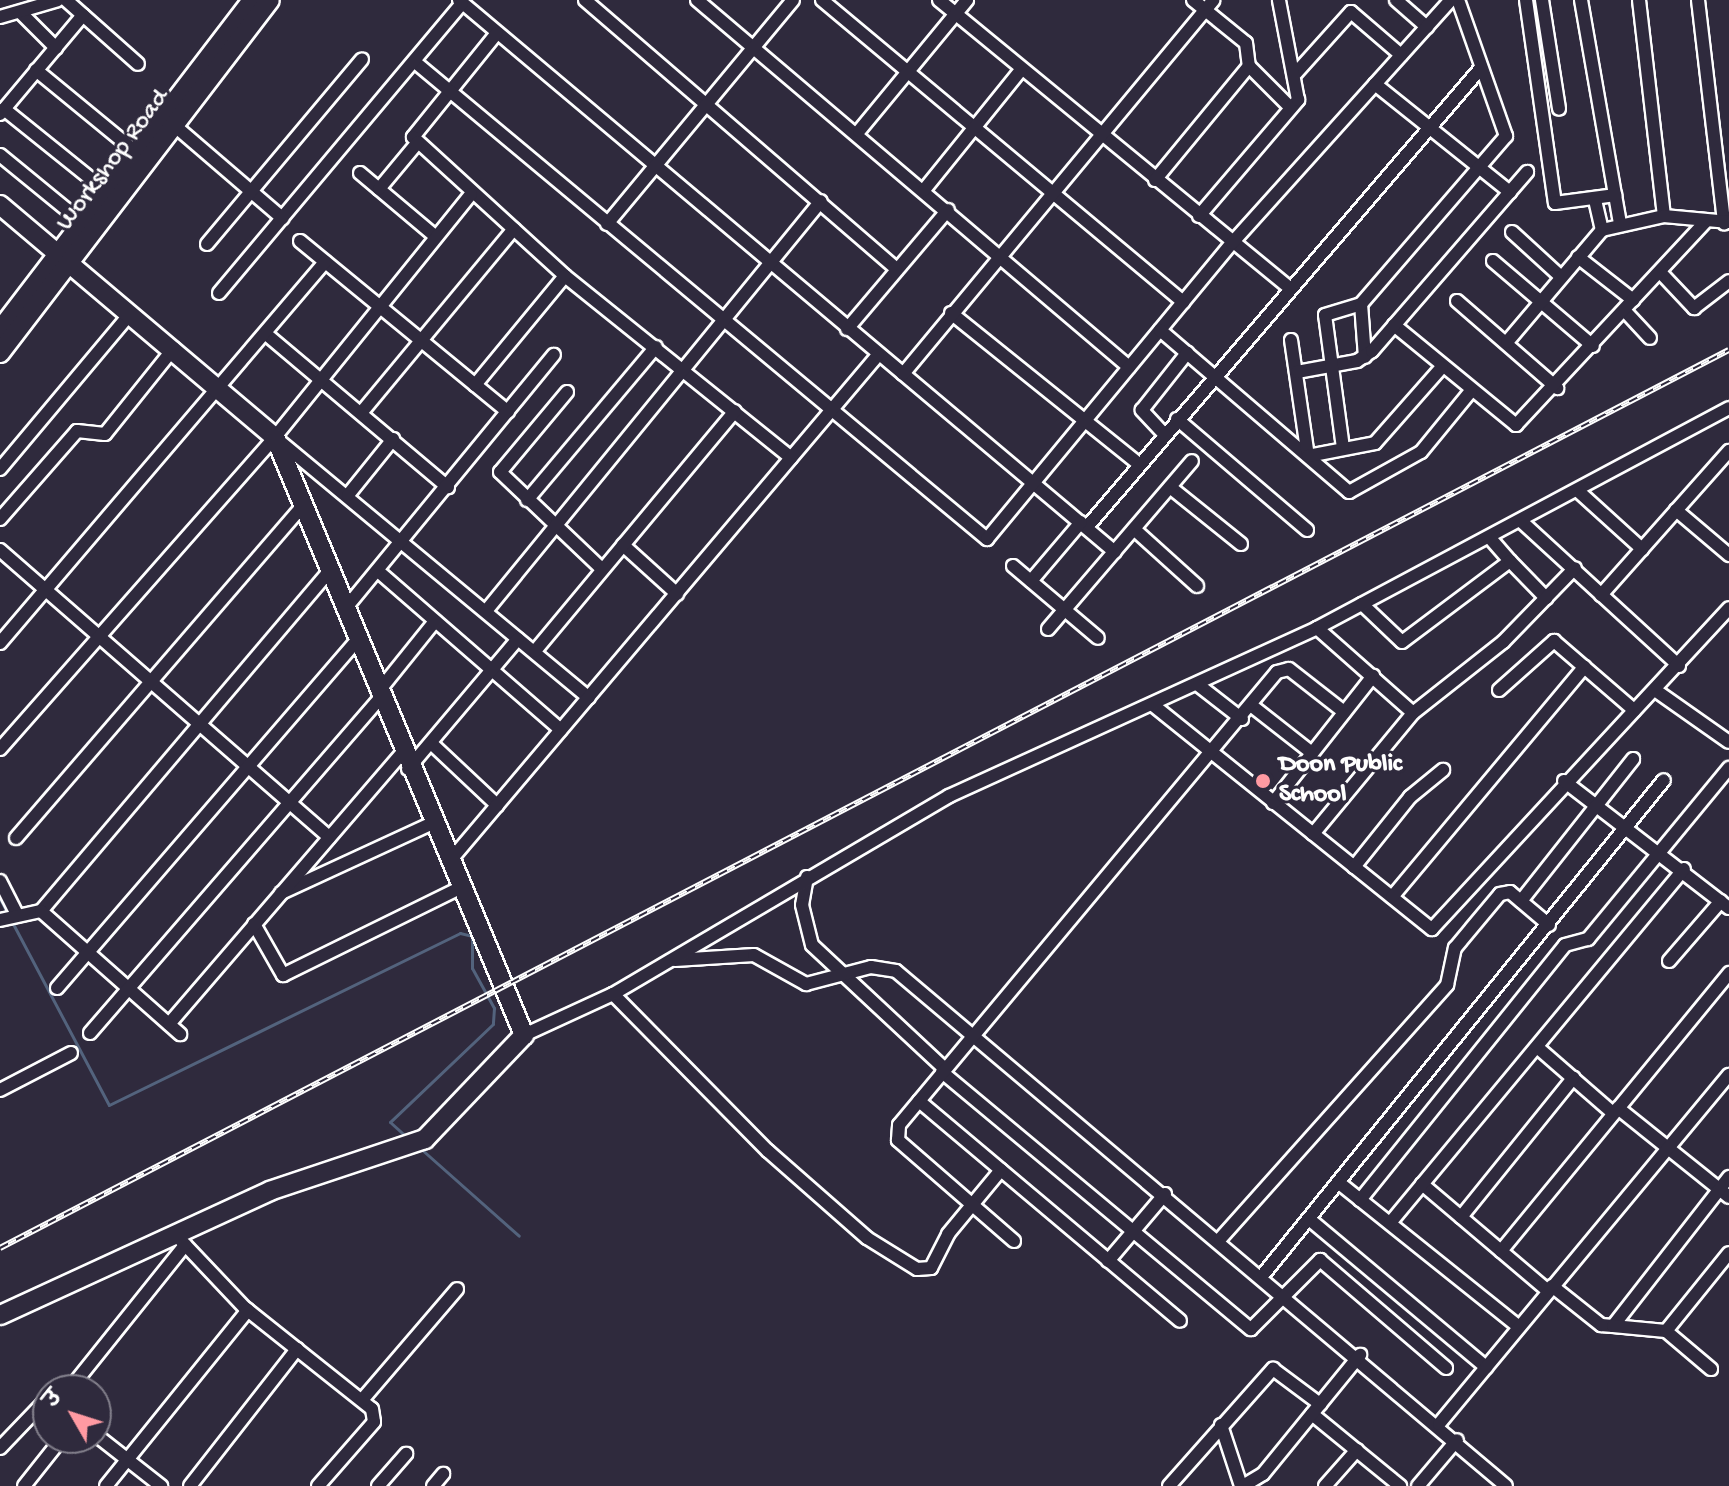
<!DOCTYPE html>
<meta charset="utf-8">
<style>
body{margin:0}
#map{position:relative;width:1729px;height:1486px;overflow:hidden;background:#2f2a3d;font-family:"Gochi Hand","Playpen Sans Deva",sans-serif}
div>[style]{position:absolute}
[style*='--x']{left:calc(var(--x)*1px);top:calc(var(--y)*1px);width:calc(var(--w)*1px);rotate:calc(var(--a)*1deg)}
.stream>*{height:3px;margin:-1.5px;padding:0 1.5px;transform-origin:1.5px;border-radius:1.5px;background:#53637d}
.roads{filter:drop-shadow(2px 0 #fff) drop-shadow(-2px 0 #fff) drop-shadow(0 2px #fff) drop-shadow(0 -2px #fff)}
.street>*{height:12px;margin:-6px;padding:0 6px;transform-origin:6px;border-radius:6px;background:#2f2a3d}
.secondary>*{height:18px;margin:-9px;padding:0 9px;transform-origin:9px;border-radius:9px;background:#2f2a3d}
.rail>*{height:6px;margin-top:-3px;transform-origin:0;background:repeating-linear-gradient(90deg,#2f2a3d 0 9px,#fff 0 18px);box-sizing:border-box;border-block:2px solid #fff}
.dots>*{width:22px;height:22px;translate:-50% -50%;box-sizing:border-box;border:4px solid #2f2a3d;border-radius:50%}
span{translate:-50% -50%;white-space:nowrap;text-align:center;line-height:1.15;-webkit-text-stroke:6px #2f2a3d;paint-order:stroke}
.street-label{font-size:26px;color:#fff}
.poi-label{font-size:26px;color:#fff;font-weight:700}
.left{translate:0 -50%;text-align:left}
.north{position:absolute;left:32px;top:1374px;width:80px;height:80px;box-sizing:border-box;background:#2f2a3d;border:2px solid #827f8b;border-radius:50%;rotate:309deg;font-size:22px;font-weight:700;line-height:32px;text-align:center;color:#fff}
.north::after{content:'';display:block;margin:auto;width:28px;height:36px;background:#ff9aa2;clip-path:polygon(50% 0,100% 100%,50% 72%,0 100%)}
</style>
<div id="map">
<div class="stream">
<i style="--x:0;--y:899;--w:17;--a:62"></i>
<i style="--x:11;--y:920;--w:209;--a:62.1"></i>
<i style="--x:109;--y:1105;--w:391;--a:-26.1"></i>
<i style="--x:460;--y:933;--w:12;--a:14"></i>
<i style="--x:472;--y:936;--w:32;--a:90"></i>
<i style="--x:472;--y:968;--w:46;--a:61.2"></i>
<i style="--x:494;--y:1008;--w:16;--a:94"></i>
<i style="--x:493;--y:1024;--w:142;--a:136.4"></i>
<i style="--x:390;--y:1122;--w:24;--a:42"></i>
<i style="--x:420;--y:1148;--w:132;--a:41.6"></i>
</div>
<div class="roads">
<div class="street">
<i style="--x:66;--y:0;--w:96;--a:41.6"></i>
<i style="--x:459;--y:0;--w:857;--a:40.08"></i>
<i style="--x:585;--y:0;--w:412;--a:40.8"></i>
<i style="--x:697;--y:0;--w:567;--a:40.35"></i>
<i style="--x:822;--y:0;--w:471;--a:39.9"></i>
<i style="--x:939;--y:0;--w:452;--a:39.4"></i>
<i style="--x:1193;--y:0;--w:68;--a:39.1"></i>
<i style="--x:1246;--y:43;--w:23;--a:83"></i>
<i style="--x:1249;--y:66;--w:59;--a:45"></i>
<i style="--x:1396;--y:0;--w:41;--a:41.1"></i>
<i style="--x:1526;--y:0;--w:205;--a:81.9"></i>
<i style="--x:1555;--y:203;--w:61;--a:-7.6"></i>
<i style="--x:1542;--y:0;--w:110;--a:81.1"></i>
<i style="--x:1581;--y:0;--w:227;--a:80.1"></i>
<i style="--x:1639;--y:0;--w:217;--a:83.4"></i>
<i style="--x:1698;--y:0;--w:225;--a:83.3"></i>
<i style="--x:20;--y:12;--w:51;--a:45"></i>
<i style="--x:0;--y:17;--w:60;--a:-16.3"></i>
<i style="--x:497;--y:33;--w:134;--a:128.9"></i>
<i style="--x:413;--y:137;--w:206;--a:42.4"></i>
<i style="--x:565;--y:276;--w:290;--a:38.8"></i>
<i style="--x:415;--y:62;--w:745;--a:39.83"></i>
<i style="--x:987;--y:539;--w:384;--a:-50.4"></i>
<i style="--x:1232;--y:243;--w:327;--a:-48"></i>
<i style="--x:36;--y:70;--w:129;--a:39.4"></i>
<i style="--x:1296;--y:73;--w:82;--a:-48"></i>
<i style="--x:1351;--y:12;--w:66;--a:40.7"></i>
<i style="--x:1375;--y:84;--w:173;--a:38.7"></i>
<i style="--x:4;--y:109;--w:131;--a:38.8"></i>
<i style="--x:0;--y:114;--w:129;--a:-50"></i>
<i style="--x:174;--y:125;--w:143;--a:40.7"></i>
<i style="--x:859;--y:131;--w:170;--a:-50.5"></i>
<i style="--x:0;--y:155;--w:106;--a:39.3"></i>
<i style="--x:360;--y:173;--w:99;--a:40.1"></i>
<i style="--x:1155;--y:180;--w:148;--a:-50.5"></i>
<i style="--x:379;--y:189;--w:61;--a:-50.3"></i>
<i style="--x:924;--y:190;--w:154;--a:-51.1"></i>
<i style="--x:1595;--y:200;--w:31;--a:77"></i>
<i style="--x:1199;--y:216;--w:153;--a:-49.5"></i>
<i style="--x:1298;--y:100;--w:102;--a:-100.8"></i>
<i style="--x:607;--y:224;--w:291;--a:-50.3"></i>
<i style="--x:1512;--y:232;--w:65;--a:42.5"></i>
<i style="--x:300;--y:241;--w:269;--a:39.4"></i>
<i style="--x:207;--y:244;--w:241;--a:-50"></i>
<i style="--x:1578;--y:257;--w:70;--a:38"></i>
<i style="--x:1493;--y:261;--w:131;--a:40.4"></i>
<i style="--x:1660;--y:272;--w:50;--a:46.6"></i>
<i style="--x:1694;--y:308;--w:44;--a:-37.6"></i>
<i style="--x:219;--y:293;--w:378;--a:-50"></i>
<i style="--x:1457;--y:301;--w:133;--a:41"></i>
<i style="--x:1361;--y:304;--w:53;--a:85.7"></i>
<i style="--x:1624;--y:310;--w:38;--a:47"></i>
<i style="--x:951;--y:313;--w:241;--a:38.8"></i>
<i style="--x:1394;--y:325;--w:158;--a:39.3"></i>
<i style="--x:1516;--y:425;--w:277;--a:-47"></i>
<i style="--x:847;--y:329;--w:156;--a:-49.7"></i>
<i style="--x:1160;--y:330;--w:249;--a:40.6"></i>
<i style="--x:1349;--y:492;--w:82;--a:-29.1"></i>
<i style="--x:1421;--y:452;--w:79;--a:-50.7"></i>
<i style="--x:266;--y:334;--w:238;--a:40.1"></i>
<i style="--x:1291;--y:340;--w:117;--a:81.7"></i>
<i style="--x:1308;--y:456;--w:68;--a:-11"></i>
<i style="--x:1375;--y:443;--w:101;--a:-48.6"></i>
<i style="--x:1507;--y:342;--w:147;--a:-49.7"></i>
<i style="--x:1602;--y:230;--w:64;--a:-12.7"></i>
<i style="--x:1664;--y:216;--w:65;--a:5.3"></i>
<i style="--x:1297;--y:372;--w:61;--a:-10.4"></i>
<i style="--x:1357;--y:361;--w:18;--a:-34"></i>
<i style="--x:1372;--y:351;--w:237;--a:-49.1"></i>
<i style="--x:903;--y:374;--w:486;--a:-50.3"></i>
<i style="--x:475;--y:385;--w:141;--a:-50.5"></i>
<i style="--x:567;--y:392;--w:104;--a:129.9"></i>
<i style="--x:500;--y:472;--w:141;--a:43.6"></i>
<i style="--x:361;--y:413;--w:239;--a:-50.3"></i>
<i style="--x:1177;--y:419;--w:171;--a:40.5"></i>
<i style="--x:1164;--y:434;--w:33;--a:-133"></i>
<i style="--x:1142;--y:410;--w:73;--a:-51.7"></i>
<i style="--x:277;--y:439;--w:405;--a:39.7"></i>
<i style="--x:1343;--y:448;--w:134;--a:-97.7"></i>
<i style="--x:1325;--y:315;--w:38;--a:-17"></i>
<i style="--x:1361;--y:304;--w:222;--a:-49.2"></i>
<i style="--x:1506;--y:136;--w:144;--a:-109.4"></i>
<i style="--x:0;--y:469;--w:204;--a:-50"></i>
<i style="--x:1170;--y:487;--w:91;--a:38.8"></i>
<i style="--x:1577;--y:490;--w:88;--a:42.2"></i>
<i style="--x:348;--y:495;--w:72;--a:-51.2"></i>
<i style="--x:527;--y:500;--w:200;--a:-49.9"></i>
<i style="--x:1676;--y:510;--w:70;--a:40.3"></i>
<i style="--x:0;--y:519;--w:117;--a:-48.8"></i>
<i style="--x:77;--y:431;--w:28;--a:6"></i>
<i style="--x:105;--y:434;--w:110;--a:-51.3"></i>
<i style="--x:1522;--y:522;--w:213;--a:42.5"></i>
<i style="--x:1087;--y:527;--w:605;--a:-49.36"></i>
<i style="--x:1134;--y:529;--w:85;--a:42.1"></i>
<i style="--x:1490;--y:538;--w:30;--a:49"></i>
<i style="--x:623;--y:545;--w:73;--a:42.2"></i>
<i style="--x:0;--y:550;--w:437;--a:41.1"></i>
<i style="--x:1013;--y:566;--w:111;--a:40.3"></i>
<i style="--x:378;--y:571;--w:242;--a:41"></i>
<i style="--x:1031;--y:581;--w:77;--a:-49.7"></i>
<i style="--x:1601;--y:595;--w:193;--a:-48.4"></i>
<i style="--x:1362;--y:604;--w:55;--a:43.5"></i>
<i style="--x:1402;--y:642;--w:135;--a:-36.9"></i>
<i style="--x:1510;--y:561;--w:52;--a:45.8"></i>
<i style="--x:345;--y:609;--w:329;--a:-50.6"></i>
<i style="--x:486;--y:611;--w:529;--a:-50.75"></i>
<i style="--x:1317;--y:628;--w:128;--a:41.5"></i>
<i style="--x:1048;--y:629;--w:221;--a:-49.4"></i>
<i style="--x:0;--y:643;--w:501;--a:-49.54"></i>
<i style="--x:535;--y:651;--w:312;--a:-50.2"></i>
<i style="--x:1197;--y:684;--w:57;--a:37.9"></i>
<i style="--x:1499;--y:690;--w:74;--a:-41.7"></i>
<i style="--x:1554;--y:641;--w:106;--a:40.8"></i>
<i style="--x:1655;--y:690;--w:90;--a:35.1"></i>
<i style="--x:378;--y:692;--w:91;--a:-51.2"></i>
<i style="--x:1153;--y:705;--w:358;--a:38.8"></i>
<i style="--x:1432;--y:929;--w:437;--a:-47.2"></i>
<i style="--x:1252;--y:706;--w:76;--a:38.1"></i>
<i style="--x:431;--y:743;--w:91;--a:43.2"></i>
<i style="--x:0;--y:749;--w:416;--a:-48.6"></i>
<i style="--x:275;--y:437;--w:312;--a:-51.1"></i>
<i style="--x:408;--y:769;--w:170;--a:-49.8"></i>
<i style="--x:1564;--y:781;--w:208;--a:37.6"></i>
<i style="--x:1273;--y:803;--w:162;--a:-51.8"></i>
<i style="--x:1313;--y:834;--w:157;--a:-50.4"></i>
<i style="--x:1413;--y:713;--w:115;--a:-38.3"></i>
<i style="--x:1503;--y:642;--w:103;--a:-45.8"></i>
<i style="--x:16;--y:838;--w:436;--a:-49.2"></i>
<i style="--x:449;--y:862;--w:664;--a:-49.76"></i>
<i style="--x:1354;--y:867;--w:90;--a:-51.3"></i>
<i style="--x:1410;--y:797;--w:43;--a:-39.3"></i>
<i style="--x:807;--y:877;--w:28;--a:100"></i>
<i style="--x:802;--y:905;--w:41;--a:76"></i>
<i style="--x:812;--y:945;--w:182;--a:43"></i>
<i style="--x:0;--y:881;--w:38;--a:63"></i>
<i style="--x:281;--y:893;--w:164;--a:-24.8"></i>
<i style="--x:1392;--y:897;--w:300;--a:-50.1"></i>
<i style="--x:1521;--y:901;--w:181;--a:-51.7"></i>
<i style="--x:41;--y:911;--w:445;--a:-49.7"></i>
<i style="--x:0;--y:920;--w:42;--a:-12.4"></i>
<i style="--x:41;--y:911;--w:186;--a:41.5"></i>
<i style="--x:254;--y:924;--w:59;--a:60.4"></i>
<i style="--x:283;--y:975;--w:195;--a:-26.2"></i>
<i style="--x:675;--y:960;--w:79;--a:-3.6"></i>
<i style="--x:754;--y:955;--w:60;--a:29.1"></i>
<i style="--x:806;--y:984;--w:67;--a:-14.7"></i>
<i style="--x:871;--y:967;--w:25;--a:9"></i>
<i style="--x:896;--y:971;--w:798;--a:40.17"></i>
<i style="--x:1669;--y:961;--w:79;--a:-49.1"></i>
<i style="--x:57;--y:988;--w:459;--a:-49.2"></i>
<i style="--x:613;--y:994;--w:221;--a:45.4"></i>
<i style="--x:768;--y:1151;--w:132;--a:41.3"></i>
<i style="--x:867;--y:1238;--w:59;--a:31.8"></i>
<i style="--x:917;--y:1269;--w:14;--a:-4"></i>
<i style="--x:931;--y:1268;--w:38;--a:-63"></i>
<i style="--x:948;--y:1234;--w:83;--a:-50.4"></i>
<i style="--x:169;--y:1024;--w:357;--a:-49.3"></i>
<i style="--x:90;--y:1033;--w:443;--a:-49.1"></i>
<i style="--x:524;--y:1035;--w:98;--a:-24.7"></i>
<i style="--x:613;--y:994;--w:390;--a:-30.5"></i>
<i style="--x:949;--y:796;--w:405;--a:-24.5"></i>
<i style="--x:1317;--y:628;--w:467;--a:-28.1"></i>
<i style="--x:1537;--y:1047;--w:101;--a:41"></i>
<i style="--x:942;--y:1072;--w:402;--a:39.8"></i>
<i style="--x:1251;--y:1329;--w:98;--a:-45"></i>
<i style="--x:1320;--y:1260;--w:166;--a:40.6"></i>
<i style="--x:0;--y:1090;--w:80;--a:-27.5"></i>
<i style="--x:919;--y:1101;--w:341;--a:40.1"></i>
<i style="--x:1618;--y:1108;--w:142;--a:38.7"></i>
<i style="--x:1338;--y:1182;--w:232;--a:38.7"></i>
<i style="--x:1422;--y:1184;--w:165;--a:40.3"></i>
<i style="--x:1360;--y:1200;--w:327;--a:-51.2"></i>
<i style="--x:1565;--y:945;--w:24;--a:-15"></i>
<i style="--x:1588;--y:939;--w:222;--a:-50.5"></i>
<i style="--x:1461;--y:1217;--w:179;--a:-51.1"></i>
<i style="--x:1309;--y:1219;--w:231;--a:39.9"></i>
<i style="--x:1390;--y:1223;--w:460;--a:-50.3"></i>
<i style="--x:174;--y:1233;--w:103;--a:46.6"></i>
<i style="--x:245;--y:1308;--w:162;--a:38.5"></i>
<i style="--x:372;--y:1409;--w:13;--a:81"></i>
<i style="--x:374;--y:1422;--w:85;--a:131.2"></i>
<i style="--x:1220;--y:1239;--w:341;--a:-48.2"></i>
<i style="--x:1447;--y:985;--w:38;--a:-78"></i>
<i style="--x:1455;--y:948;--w:70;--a:-50.2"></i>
<i style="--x:1500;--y:894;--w:10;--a:-11"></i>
<i style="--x:1510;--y:892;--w:51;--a:40.2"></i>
<i style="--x:1014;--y:1241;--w:154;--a:-139"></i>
<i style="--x:898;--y:1140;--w:15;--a:-86"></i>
<i style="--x:899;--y:1125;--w:590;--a:-50.16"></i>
<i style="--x:1277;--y:672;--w:12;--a:-14"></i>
<i style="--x:1289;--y:669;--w:70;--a:38"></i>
<i style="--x:1501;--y:1251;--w:360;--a:-50.6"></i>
<i style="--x:1108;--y:1261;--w:88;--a:-49.6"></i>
<i style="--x:1262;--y:1276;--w:638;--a:-50.98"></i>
<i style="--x:1552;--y:1286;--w:63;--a:38.5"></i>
<i style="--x:1601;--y:1325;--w:12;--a:5"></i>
<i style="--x:1613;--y:1326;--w:189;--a:-52.1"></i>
<i style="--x:1613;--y:1326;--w:53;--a:5.4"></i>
<i style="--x:1666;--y:1331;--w:59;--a:40.2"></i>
<i style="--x:1666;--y:1331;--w:100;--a:-51.1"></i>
<i style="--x:69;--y:1390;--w:186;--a:-51.3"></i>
<i style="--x:362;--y:1400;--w:146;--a:-49.4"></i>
<i style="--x:1312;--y:1414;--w:114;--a:39.3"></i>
<i style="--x:1439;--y:1424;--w:454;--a:-50.3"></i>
<i style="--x:1221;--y:1425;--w:64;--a:71.8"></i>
<i style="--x:96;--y:1435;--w:83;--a:38.1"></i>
<i style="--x:0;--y:1448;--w:69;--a:-46.2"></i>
<i style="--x:24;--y:1486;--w:61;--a:-51.6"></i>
<i style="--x:106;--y:1486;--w:226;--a:-51.1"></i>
<i style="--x:190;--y:1486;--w:174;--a:-52"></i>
<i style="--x:378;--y:1486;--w:43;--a:-48.8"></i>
<i style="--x:433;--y:1486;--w:16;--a:-50"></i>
<i style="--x:1169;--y:1486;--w:157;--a:-48.4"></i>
<i style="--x:1273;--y:1369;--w:59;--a:36.7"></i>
<i style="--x:1243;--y:1486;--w:23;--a:-31"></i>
<i style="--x:1263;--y:1474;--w:154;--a:-50.8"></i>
<i style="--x:1325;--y:1486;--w:48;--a:-48.4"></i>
<i style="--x:1418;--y:1486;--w:60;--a:-49.7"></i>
</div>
<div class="secondary">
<i style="--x:0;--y:205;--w:360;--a:40.2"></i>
<i style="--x:275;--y:437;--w:648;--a:67.39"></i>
<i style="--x:524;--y:1035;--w:144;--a:133.6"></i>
<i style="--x:425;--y:1139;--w:163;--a:161.5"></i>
<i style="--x:270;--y:1191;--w:297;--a:155.3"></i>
<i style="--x:0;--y:330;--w:415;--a:-52.6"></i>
<i style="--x:0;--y:353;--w:444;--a:-52.6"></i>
</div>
</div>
<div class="rail">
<i style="--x:0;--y:1248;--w:1948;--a:-27.45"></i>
</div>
<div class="dots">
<i style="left:1263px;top:781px;background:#ff9aa2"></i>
</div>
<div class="street-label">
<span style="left:114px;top:161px;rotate:-53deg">Workshop Road</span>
</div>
<div class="poi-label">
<span class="left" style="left:1279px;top:781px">Doon Public<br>School</span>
</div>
<div class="north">उ</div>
</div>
